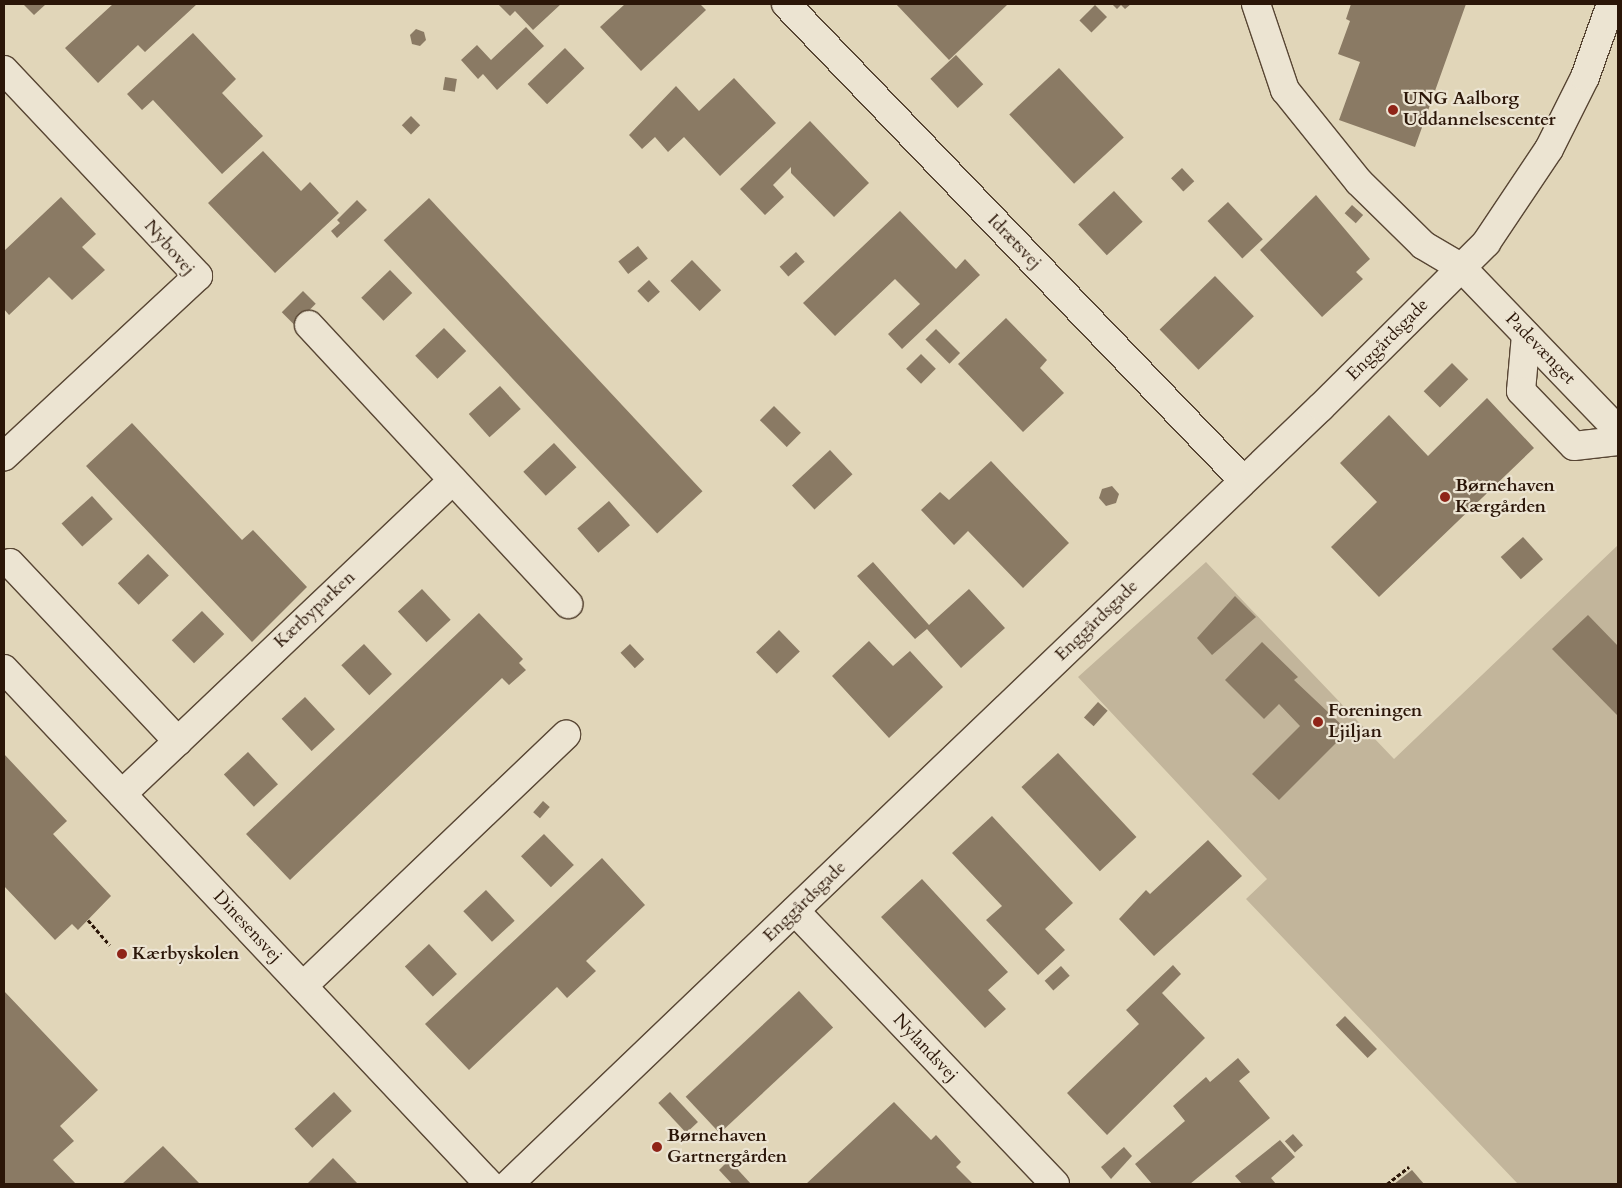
<!DOCTYPE html>
<meta charset="utf-8">
<style>
body{margin:0}
#map{position:relative;width:1622px;height:1188px;overflow:hidden;background:#e1d6b9;font-family:Cardo,serif}
div>[style]{position:absolute}
[style*='--x']{left:calc(var(--x)*1px);top:calc(var(--y)*1px);width:calc(var(--w)*1px);rotate:calc(var(--a)*1deg)}
.green>*{inset:0;background:#c2b59b}
.building>*{inset:0;background:#8a7a64;transform-origin:0 0}
.path>*{height:3px;margin-top:-1.5px;transform-origin:0;background:repeating-linear-gradient(90deg,#2b1608 0 4px,transparent 0 6.5px)}
.roads{filter:drop-shadow(1px 0 #584634) drop-shadow(-1px 0 #584634) drop-shadow(0 1px #584634) drop-shadow(0 -1px #584634)}
.minor>*{height:28px;margin:-14px;padding:0 14px;transform-origin:14px;border-radius:14px;background:#ece4d2}
.dots>*{width:14px;height:14px;translate:-50% -50%;box-sizing:border-box;border:2px solid #ece4d2;border-radius:50%}
span{translate:-50% -50%;white-space:nowrap;text-align:center;line-height:1.15;-webkit-text-stroke:4.5px #ece4d2;paint-order:stroke}
.poi-label{font-size:18px;color:#2b1608;font-weight:700}
.left{translate:0 -50%;text-align:left}
.street-label{font-size:18px;color:#2b1608}
.frame{position:absolute;inset:0;border:5px solid #2b1608;pointer-events:none}
</style>
<div id="map">
<div class="green">
<i style="clip-path:polygon(1618px 545px,1618px 1184px,1518px 1184px,1246px 899px,1267px 879px,1078px 677px,1206px 562px,1394px 759px)"></i>
</div>
<div class="building">
<i style="clip-path:polygon(23px 4px,46px 4px,34px 15px)"></i>
<i style="clip-path:polygon(113px 4px,197px 4px,145px 52px,138px 45px,98px 83px,65px 48px)"></i>
<i style="clip-path:polygon(498px 4px,561px 4px,533px 30px,515px 11px,510px 16px)"></i>
<i style="clip-path:polygon(625px 4px,700px 4px,706px 10px,641px 71px,600px 27px)"></i>
<i style="clip-path:polygon(896px 4px,1005px 4px,1007px 5px,949px 60px)"></i>
<i style="clip-path:polygon(1112px 4px,1131px 4px,1125px 9px,1121px 5px,1117px 9px)"></i>
<i style="clip-path:polygon(1351px 4px,1466px 4px,1415px 147px,1339px 120px,1360px 62px,1338px 54px,1350px 21px,1346px 19px)"></i>
<i style="left:1095px;top:5px;width:17px;height:22px;rotate:45deg"></i>
<i style="clip-path:polygon(526px 27px,544px 46px,497px 90px,483px 74px,478px 79px,461px 60px,477px 45px,491px 60px)"></i>
<i style="clip-path:polygon(416px 29px,424px 32px,426px 40px,420px 46px,412px 44px,410px 35px)"></i>
<i style="clip-path:polygon(193px 33px,236px 79px,222px 93px,263px 136px,222px 174px,153px 100px,142px 110px,127px 94px)"></i>
<i style="left:565px;top:48px;width:28px;height:52px;rotate:46deg"></i>
<i style="left:956px;top:55px;width:40px;height:35px;rotate:47deg"></i>
<i style="left:1059px;top:68px;width:95px;height:68px;rotate:47deg"></i>
<i style="left:445px;top:77px;width:12px;height:13px;rotate:9deg"></i>
<i style="clip-path:polygon(734px 78px,776px 123px,720px 176px,684px 137px,668px 152px,655px 137px,642px 149px,629px 135px,676px 86px,699px 111px)"></i>
<i style="left:411px;top:116px;width:13px;height:13px;rotate:45deg"></i>
<i style="clip-path:polygon(810px 121px,869px 183px,834px 217px,791px 173px,791px 167px,773px 185px,784px 197px,765px 215px,740px 189px)"></i>
<i style="clip-path:polygon(263px 151px,301px 191px,310px 182px,339px 213px,275px 273px,208px 203px)"></i>
<i style="left:1182px;top:168px;width:18px;height:15px;rotate:47deg"></i>
<i style="left:1114px;top:191px;width:42px;height:49px;rotate:47deg"></i>
<i style="clip-path:polygon(1316px 195px,1370px 259px,1356px 272px,1363px 279px,1322px 317px,1260px 250px)"></i>
<i style="clip-path:polygon(61px 197px,96px 234px,82px 247px,105px 270px,72px 300px,49px 277px,9px 315px,4px 309px,4px 251px)"></i>
<i style="left:429px;top:198px;width:401px;height:62px;rotate:47deg"></i>
<i style="clip-path:polygon(357px 200px,367px 210px,337px 238px,331px 231px,340px 223px,337px 220px)"></i>
<i style="left:1228px;top:202px;width:51px;height:28px;rotate:47deg"></i>
<i style="left:1352px;top:205px;width:15px;height:11px;rotate:42deg"></i>
<i style="clip-path:polygon(900px 211px,956px 269px,965px 259px,980px 275px,902px 349px,888px 334px,920px 304px,895px 279px,835px 336px,803px 303px)"></i>
<i style="left:638px;top:246px;width:16px;height:25px;rotate:52deg"></i>
<i style="left:796px;top:252px;width:13px;height:22px;rotate:48deg"></i>
<i style="left:692px;top:260px;width:42px;height:30px;rotate:46deg"></i>
<i style="left:390px;top:270px;width:32px;height:40px;rotate:46deg"></i>
<i style="left:1215px;top:276px;width:56px;height:77px;rotate:46deg"></i>
<i style="left:649px;top:280px;width:16px;height:16px;rotate:47deg"></i>
<i style="left:303px;top:291px;width:18px;height:30px;rotate:45deg"></i>
<i style="clip-path:polygon(1006px 318px,1047px 360px,1040px 368px,1064px 393px,1023px 432px,958px 364px)"></i>
<i style="left:444px;top:328px;width:32px;height:40px;rotate:46deg"></i>
<i style="left:936px;top:329px;width:34px;height:15px;rotate:45deg"></i>
<i style="left:921px;top:354px;width:21px;height:21px;rotate:45deg"></i>
<i style="left:1452px;top:363px;width:23px;height:40px;rotate:45deg"></i>
<i style="left:500px;top:386px;width:31px;height:42px;rotate:48deg"></i>
<i style="clip-path:polygon(1487px 398px,1534px 448px,1379px 597px,1331px 547px,1377px 502px,1340px 463px,1389px 415px,1428px 456px)"></i>
<i style="left:774px;top:406px;width:38px;height:20px;rotate:45deg"></i>
<i style="clip-path:polygon(132px 423px,242px 540px,253px 530px,307px 587px,252px 642px,86px 466px)"></i>
<i style="left:554px;top:443px;width:33px;height:42px;rotate:47deg"></i>
<i style="left:830px;top:450px;width:33px;height:52px;rotate:47deg"></i>
<i style="clip-path:polygon(991px 461px,1069px 543px,1023px 588px,968px 531px,954px 545px,921px 510px,940px 492px,949px 500px)"></i>
<i style="clip-path:polygon(1112px 486px,1119px 494px,1116px 503px,1106px 506px,1099px 498px,1102px 489px)"></i>
<i style="left:92px;top:496px;width:31px;height:41px;rotate:48deg"></i>
<i style="left:609px;top:501px;width:32px;height:42px;rotate:49deg"></i>
<i style="left:1523px;top:537px;width:30px;height:30px;rotate:48deg"></i>
<i style="left:148px;top:554px;width:30px;height:42px;rotate:46deg"></i>
<i style="clip-path:polygon(873px 562px,929px 625px,969px 589px,1005px 628px,961px 668px,927px 629px,915px 639px,857px 576px)"></i>
<i style="left:422px;top:589px;width:42px;height:33px;rotate:47deg"></i>
<i style="clip-path:polygon(1235px 596px,1256px 617px,1212px 655px,1197px 638px)"></i>
<i style="left:202px;top:611px;width:32px;height:42px;rotate:46deg"></i>
<i style="clip-path:polygon(479px 613px,523px 659px,519px 663px,526px 670px,509px 685px,502px 678px,290px 880px,246px 834px)"></i>
<i style="clip-path:polygon(1588px 615px,1618px 646px,1617px 715px,1552px 649px)"></i>
<i style="left:779px;top:630px;width:30px;height:32px;rotate:46deg"></i>
<i style="clip-path:polygon(869px 641px,893px 666px,910px 651px,943px 687px,889px 738px,832px 676px)"></i>
<i style="clip-path:polygon(1262px 642px,1298px 677px,1294px 680px,1348px 731px,1279px 800px,1252px 774px,1300px 726px,1279px 704px,1264px 719px,1225px 680px)"></i>
<i style="left:364px;top:644px;width:41px;height:31px;rotate:47deg"></i>
<i style="left:630px;top:644px;width:21px;height:13px;rotate:47deg"></i>
<i style="left:305px;top:697px;width:44px;height:32px;rotate:47deg"></i>
<i style="left:1098px;top:702px;width:13px;height:21px;rotate:42deg"></i>
<i style="left:248px;top:752px;width:44px;height:33px;rotate:47deg"></i>
<i style="left:1058px;top:753px;width:115px;height:50px;rotate:47deg"></i>
<i style="clip-path:polygon(4px 754px,67px 821px,53px 834px,111px 896px,78px 930px,72px 924px,55px 940px,4px 886px)"></i>
<i style="left:543px;top:801px;width:9px;height:15px;rotate:41deg"></i>
<i style="clip-path:polygon(992px 816px,1073px 903px,1045px 929px,1065px 950px,1038px 975px,986px 920px,1002px 906px,952px 853px)"></i>
<i style="left:544px;top:834px;width:43px;height:32px;rotate:46deg"></i>
<i style="clip-path:polygon(1208px 840px,1242px 876px,1154px 956px,1119px 919px,1146px 890px,1150px 894px)"></i>
<i style="clip-path:polygon(602px 858px,645px 905px,586px 961px,596px 971px,567px 998px,557px 987px,469px 1070px,425px 1024px)"></i>
<i style="clip-path:polygon(922px 879px,1008px 972px,988px 990px,1006px 1009px,985px 1028px,881px 917px)"></i>
<i style="left:486px;top:890px;width:42px;height:31px;rotate:47deg"></i>
<i style="left:429px;top:944px;width:41px;height:33px;rotate:47deg"></i>
<i style="clip-path:polygon(1173px 965px,1181px 974px,1162px 993px,1205px 1038px,1107px 1135px,1067px 1093px,1139px 1024px,1126px 1010px)"></i>
<i style="left:1061px;top:966px;width:13px;height:22px;rotate:48deg"></i>
<i style="clip-path:polygon(4px 991px,98px 1090px,60px 1126px,74px 1141px,53px 1160px,76px 1184px,4px 1184px)"></i>
<i style="left:799px;top:991px;width:50px;height:155px;rotate:47deg"></i>
<i style="left:1345px;top:1016px;width:46px;height:13px;rotate:46deg"></i>
<i style="clip-path:polygon(1238px 1058px,1250px 1072px,1239px 1081px,1270px 1118px,1190px 1184px,1152px 1184px,1135px 1164px,1185px 1121px,1173px 1106px,1206px 1077px,1210px 1082px)"></i>
<i style="left:334px;top:1092px;width:26px;height:54px;rotate:47deg"></i>
<i style="left:670px;top:1092px;width:41px;height:16px;rotate:47deg"></i>
<i style="clip-path:polygon(894px 1102px,931px 1140px,936px 1135px,961px 1162px,956px 1167px,973px 1184px,806px 1184px)"></i>
<i style="left:1293px;top:1134px;width:15px;height:11px;rotate:48deg"></i>
<i style="clip-path:polygon(1280px 1140px,1295px 1157px,1271px 1178px,1276px 1184px,1242px 1184px,1235px 1176px)"></i>
<i style="clip-path:polygon(163px 1146px,200px 1184px,122px 1184px)"></i>
<i style="clip-path:polygon(1124px 1147px,1132px 1156px,1111px 1179px,1101px 1167px)"></i>
<i style="clip-path:polygon(333px 1158px,358px 1184px,307px 1184px)"></i>
<i style="clip-path:polygon(729px 1160px,751px 1184px,732px 1184px,719px 1170px)"></i>
<i style="clip-path:polygon(1412px 1170px,1424px 1184px,1394px 1184px)"></i>
</div>
<div class="path">
<i style="--x:88;--y:920;--w:33;--a:49"></i>
<i style="--x:1387;--y:1184;--w:28;--a:-38"></i>
</div>
<div class="roads">
<div class="minor">
<i style="--x:786;--y:4;--w:660;--a:46.17"></i>
<i style="--x:1256;--y:4;--w:91;--a:71.4"></i>
<i style="--x:1285;--y:90;--w:118;--a:51.2"></i>
<i style="--x:1359;--y:182;--w:90;--a:44.5"></i>
<i style="--x:1423;--y:245;--w:45;--a:30.5"></i>
<i style="--x:1462;--y:268;--w:225;--a:46.1"></i>
<i style="--x:4;--y:70;--w:283;--a:46.7"></i>
<i style="--x:198;--y:276;--w:265;--a:137.1"></i>
<i style="--x:309;--y:325;--w:381;--a:47.1"></i>
<i style="--x:1526;--y:335;--w:56;--a:95.1"></i>
<i style="--x:1521;--y:391;--w:76;--a:46.1"></i>
<i style="--x:1574;--y:446;--w:44;--a:-6.5"></i>
<i style="--x:10;--y:563;--w:245;--a:46.7"></i>
<i style="--x:178;--y:741;--w:379;--a:-43.5"></i>
<i style="--x:4;--y:669;--w:707;--a:46.72"></i>
<i style="--x:122;--y:794;--w:77;--a:-43.4"></i>
<i style="--x:795;--y:911;--w:377;--a:46.4"></i>
<i style="--x:303;--y:986;--w:364;--a:-43.7"></i>
<i style="--x:509;--y:1184;--w:1124;--a:-43.74"></i>
<i style="--x:1321;--y:407;--w:233;--a:-44.8"></i>
<i style="--x:1486;--y:243;--w:113;--a:-56.2"></i>
<i style="--x:1549;--y:149;--w:80;--a:-63.4"></i>
<i style="--x:1585;--y:77;--w:77;--a:-70.4"></i>
</div>
</div>
<div class="dots">
<i style="left:1393px;top:110px;background:#8f2418"></i>
<i style="left:1445px;top:497px;background:#8f2418"></i>
<i style="left:1318px;top:722px;background:#8f2418"></i>
<i style="left:122px;top:954px;background:#8f2418"></i>
<i style="left:657px;top:1147px;background:#8f2418"></i>
</div>
<div class="poi-label">
<span class="left" style="left:1403px;top:110px">UNG Aalborg<br>Uddannelsescenter</span>
<span class="left" style="left:1455px;top:497px">Børnehaven<br>Kærgården</span>
<span class="left" style="left:1328px;top:722px">Foreningen<br>Ljiljan</span>
<span class="left" style="left:132px;top:954px">Kærbyskolen</span>
<span class="left" style="left:667px;top:1147px">Børnehaven<br>Gartnergården</span>
</div>
<div class="street-label">
<span style="left:1014px;top:242px;rotate:46deg">Idrætsvej</span>
<span style="left:169px;top:248px;rotate:49deg">Nybovej</span>
<span style="left:1388px;top:340px;rotate:-45deg">Enggårdsgade</span>
<span style="left:1540px;top:349px;rotate:46deg">Padevænget</span>
<span style="left:315px;top:610px;rotate:-43deg">Kærbyparken</span>
<span style="left:1097px;top:621px;rotate:-44deg">Enggårdsgade</span>
<span style="left:805px;top:902px;rotate:-44deg">Enggårdsgade</span>
<span style="left:247px;top:927px;rotate:47deg">Dinesensvej</span>
<span style="left:925px;top:1048px;rotate:47deg">Nylandsvej</span>
</div>
<div class="frame"></div>
</div>
